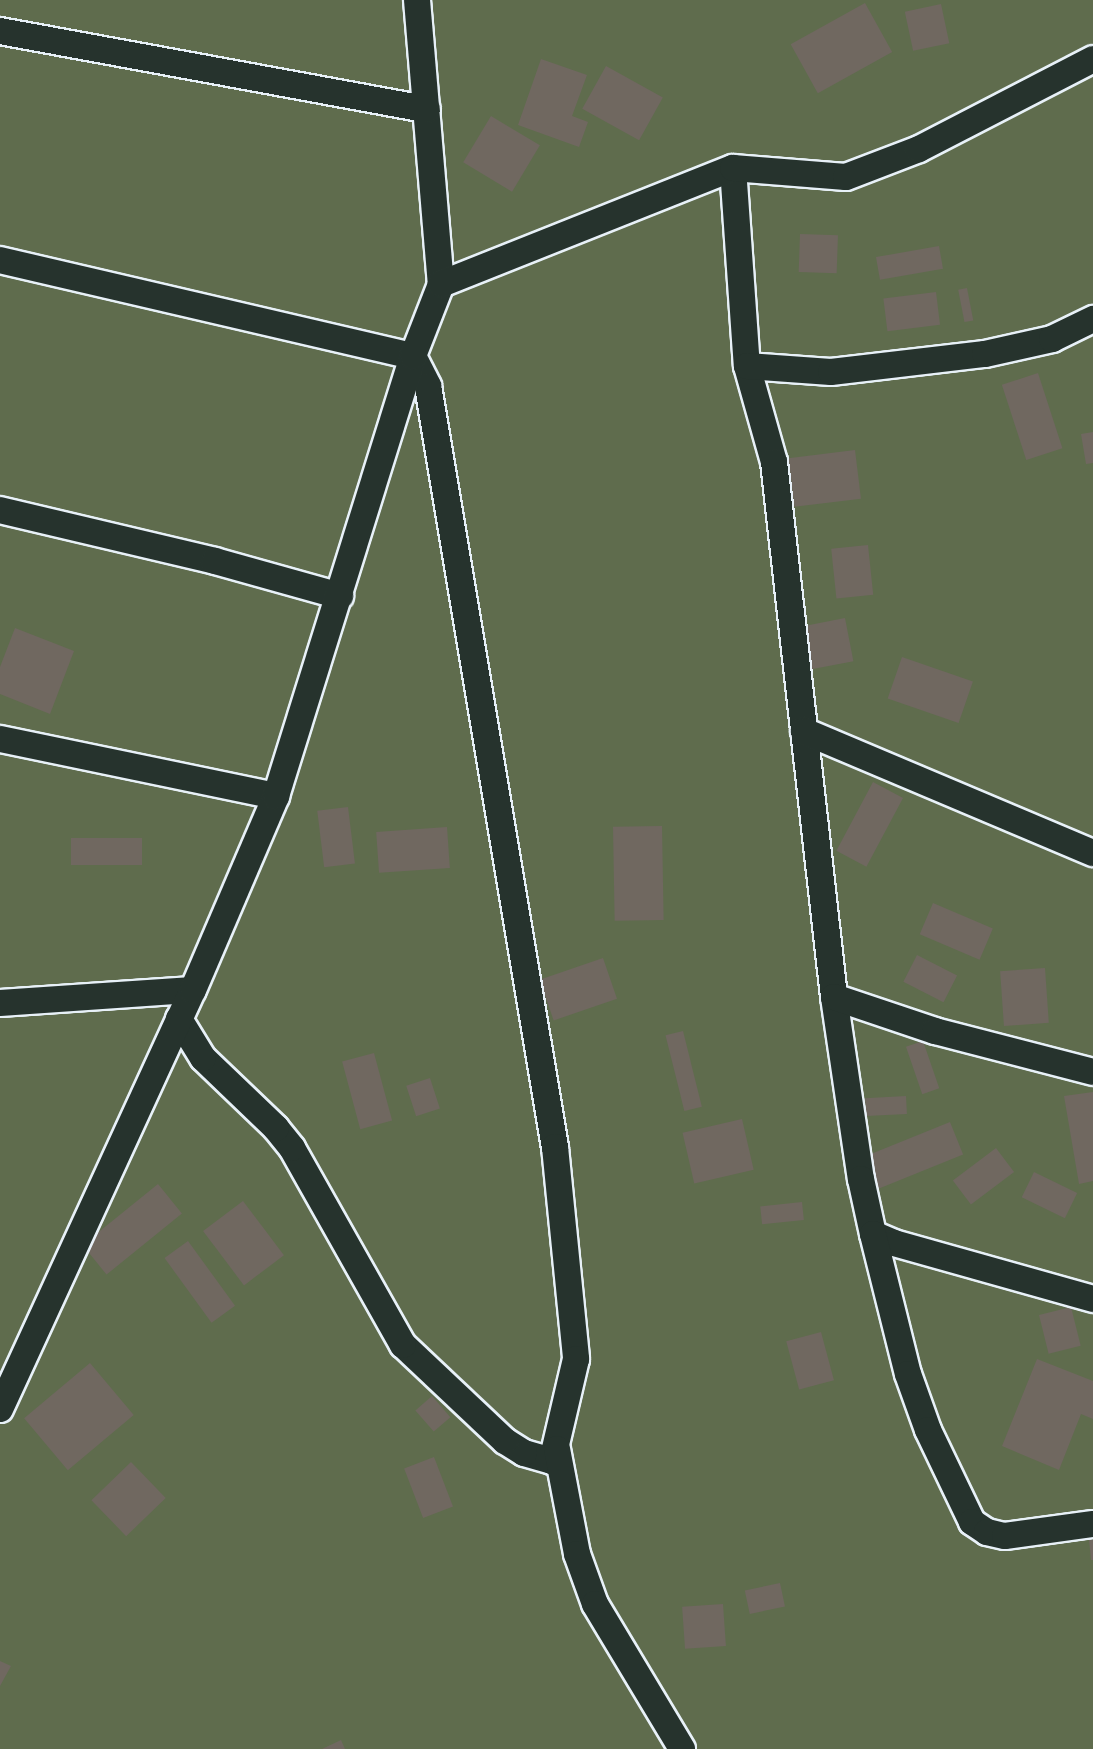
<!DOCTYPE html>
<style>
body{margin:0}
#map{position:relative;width:1093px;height:1749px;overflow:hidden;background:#26332d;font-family:Dekko,sans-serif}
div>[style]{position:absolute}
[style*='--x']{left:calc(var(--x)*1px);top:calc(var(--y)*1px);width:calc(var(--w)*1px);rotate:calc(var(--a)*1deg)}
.green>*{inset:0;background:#5f6c4d;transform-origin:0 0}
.building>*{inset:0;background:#706860;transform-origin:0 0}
.roads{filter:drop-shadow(2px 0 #e8f1f8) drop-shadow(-2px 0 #e8f1f8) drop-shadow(0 2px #e8f1f8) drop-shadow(0 -2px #e8f1f8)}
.minor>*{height:26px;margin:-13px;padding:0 13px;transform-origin:13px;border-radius:13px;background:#26332d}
span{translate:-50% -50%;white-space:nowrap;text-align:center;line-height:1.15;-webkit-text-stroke:7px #26332d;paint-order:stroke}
</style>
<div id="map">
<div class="green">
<i style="left:0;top:0;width:1093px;height:1749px"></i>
</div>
<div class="building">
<i style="left:865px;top:3px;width:56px;height:85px;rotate:61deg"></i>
<i style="left:941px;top:4px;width:40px;height:37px;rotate:78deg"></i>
<i style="clip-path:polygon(541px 59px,587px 75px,572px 116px,588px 122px,579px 147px,518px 125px)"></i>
<i style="left:606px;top:66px;width:65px;height:49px;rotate:29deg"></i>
<i style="left:491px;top:116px;width:57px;height:54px;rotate:31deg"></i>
<i style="left:800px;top:234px;width:38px;height:38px;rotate:2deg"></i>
<i style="left:939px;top:246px;width:23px;height:64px;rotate:80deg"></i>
<i style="left:967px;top:288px;width:33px;height:9px;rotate:79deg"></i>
<i style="left:936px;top:292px;width:33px;height:53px;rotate:83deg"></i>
<i style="left:1038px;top:373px;width:79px;height:38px;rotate:72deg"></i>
<i style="clip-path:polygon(1093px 432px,1093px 463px,1086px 464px,1081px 434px)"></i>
<i style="left:855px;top:450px;width:49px;height:67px;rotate:83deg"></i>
<i style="left:868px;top:545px;width:50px;height:37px;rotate:84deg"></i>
<i style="left:845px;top:618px;width:44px;height:44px;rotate:79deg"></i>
<i style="clip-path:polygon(15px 628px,74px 651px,50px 714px,0 694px,0 667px)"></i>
<i style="left:902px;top:657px;width:75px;height:44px;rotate:19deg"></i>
<i style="left:873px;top:782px;width:34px;height:78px;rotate:28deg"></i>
<i style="left:348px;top:807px;width:57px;height:31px;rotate:83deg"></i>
<i style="left:662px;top:826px;width:94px;height:49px;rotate:89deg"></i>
<i style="left:447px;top:827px;width:41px;height:71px;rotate:86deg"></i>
<i style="left:142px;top:838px;width:27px;height:71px;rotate:90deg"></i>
<i style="left:933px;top:903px;width:65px;height:34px;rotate:23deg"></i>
<i style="left:917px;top:955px;width:45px;height:30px;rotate:27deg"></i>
<i style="left:603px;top:958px;width:43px;height:67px;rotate:71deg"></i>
<i style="left:1045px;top:968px;width:55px;height:45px;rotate:86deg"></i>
<i style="left:683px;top:1031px;width:78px;height:18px;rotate:76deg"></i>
<i style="left:923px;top:1041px;width:50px;height:18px;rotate:71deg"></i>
<i style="left:374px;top:1053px;width:70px;height:33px;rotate:75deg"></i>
<i style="left:430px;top:1078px;width:32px;height:25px;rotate:72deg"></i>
<i style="clip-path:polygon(1093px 1092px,1093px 1181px,1079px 1184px,1064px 1096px)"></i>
<i style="left:906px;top:1096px;width:18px;height:41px;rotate:87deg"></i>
<i style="left:742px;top:1119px;width:52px;height:61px;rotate:77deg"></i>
<i style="left:950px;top:1122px;width:35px;height:94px;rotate:68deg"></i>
<i style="left:996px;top:1148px;width:30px;height:54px;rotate:53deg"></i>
<i style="left:1034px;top:1172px;width:48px;height:28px;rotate:26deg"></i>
<i style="left:158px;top:1184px;width:38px;height:97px;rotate:51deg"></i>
<i style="left:243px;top:1201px;width:68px;height:50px;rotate:53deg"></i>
<i style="left:802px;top:1202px;width:18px;height:42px;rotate:84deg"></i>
<i style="left:188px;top:1241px;width:80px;height:29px;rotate:54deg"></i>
<i style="left:1071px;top:1307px;width:40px;height:33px;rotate:76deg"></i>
<i style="left:821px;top:1332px;width:50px;height:36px;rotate:75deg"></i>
<i style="clip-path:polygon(1037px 1359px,1093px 1381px,1093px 1419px,1081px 1414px,1059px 1470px,1002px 1446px)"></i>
<i style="left:90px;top:1363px;width:68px;height:86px;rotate:50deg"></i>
<i style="left:432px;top:1396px;width:28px;height:22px;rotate:49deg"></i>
<i style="left:434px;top:1457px;width:53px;height:32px;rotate:69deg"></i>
<i style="left:131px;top:1462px;width:50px;height:55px;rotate:46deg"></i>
<i style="clip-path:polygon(1089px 1540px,1093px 1540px,1093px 1560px,1091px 1560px)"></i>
<i style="left:780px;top:1583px;width:24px;height:36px;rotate:78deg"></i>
<i style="left:723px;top:1604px;width:42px;height:41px;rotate:86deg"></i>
<i style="clip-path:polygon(0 1661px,11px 1666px,0 1686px)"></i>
<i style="clip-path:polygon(341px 1740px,345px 1749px,322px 1749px)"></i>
</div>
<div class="roads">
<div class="minor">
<i style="--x:417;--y:0;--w:285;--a:85.2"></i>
<i style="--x:0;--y:31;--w:434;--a:10.4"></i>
<i style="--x:733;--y:168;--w:198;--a:86"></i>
<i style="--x:747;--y:366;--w:100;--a:74.3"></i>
<i style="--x:774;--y:462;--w:538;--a:83.6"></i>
<i style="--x:834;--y:997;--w:184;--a:81.6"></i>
<i style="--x:861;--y:1179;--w:56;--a:77.7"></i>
<i style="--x:873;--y:1234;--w:23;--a:23"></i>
<i style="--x:894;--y:1243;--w:207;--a:15.7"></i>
<i style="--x:0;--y:260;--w:424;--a:13.1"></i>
<i style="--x:413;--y:356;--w:34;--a:63"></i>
<i style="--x:428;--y:386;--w:772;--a:80.53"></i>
<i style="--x:555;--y:1147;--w:213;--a:84.3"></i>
<i style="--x:576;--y:1359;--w:105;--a:103.2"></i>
<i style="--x:552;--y:1461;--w:29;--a:-164"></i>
<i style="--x:524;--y:1453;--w:22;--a:-148"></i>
<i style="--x:505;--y:1441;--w:140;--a:-136.7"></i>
<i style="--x:403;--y:1345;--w:226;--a:-119.4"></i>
<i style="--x:292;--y:1148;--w:26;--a:-129"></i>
<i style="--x:276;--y:1128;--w:101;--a:-136.2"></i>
<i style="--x:203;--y:1058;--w:46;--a:-121.6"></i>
<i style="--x:747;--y:366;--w:84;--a:4.1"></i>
<i style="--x:831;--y:372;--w:155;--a:-6.7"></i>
<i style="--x:985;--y:354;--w:69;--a:-12.6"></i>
<i style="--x:1052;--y:339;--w:46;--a:-26"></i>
<i style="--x:0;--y:510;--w:221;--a:13.3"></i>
<i style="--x:215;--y:561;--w:130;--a:15.6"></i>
<i style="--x:804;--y:731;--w:314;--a:22.9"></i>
<i style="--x:0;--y:739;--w:282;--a:11.7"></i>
<i style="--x:834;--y:997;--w:107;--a:18.6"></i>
<i style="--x:935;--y:1031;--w:163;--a:14.5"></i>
<i style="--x:0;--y:1003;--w:193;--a:-3.9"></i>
<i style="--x:873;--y:1234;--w:144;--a:76"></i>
<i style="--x:908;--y:1374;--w:59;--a:70.3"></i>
<i style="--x:928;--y:1430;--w:102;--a:64.4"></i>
<i style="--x:972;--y:1522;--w:18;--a:34"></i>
<i style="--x:987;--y:1532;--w:18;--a:13"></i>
<i style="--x:1005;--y:1536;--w:89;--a:-7.8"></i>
<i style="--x:0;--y:1409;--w:461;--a:-65.3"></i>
<i style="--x:193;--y:990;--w:211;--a:-66.8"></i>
<i style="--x:276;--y:796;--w:461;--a:-72.7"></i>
<i style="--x:413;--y:356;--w:77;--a:-68.7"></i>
<i style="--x:441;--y:284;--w:314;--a:-21.7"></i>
<i style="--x:733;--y:168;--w:113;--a:4.6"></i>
<i style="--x:846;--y:177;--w:78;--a:-21"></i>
<i style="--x:919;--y:149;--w:196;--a:-27.3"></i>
<i style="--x:557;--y:1449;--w:107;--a:79.2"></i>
<i style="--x:577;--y:1554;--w:53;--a:70.2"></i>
<i style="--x:595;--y:1604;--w:169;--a:59"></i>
</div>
</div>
</div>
